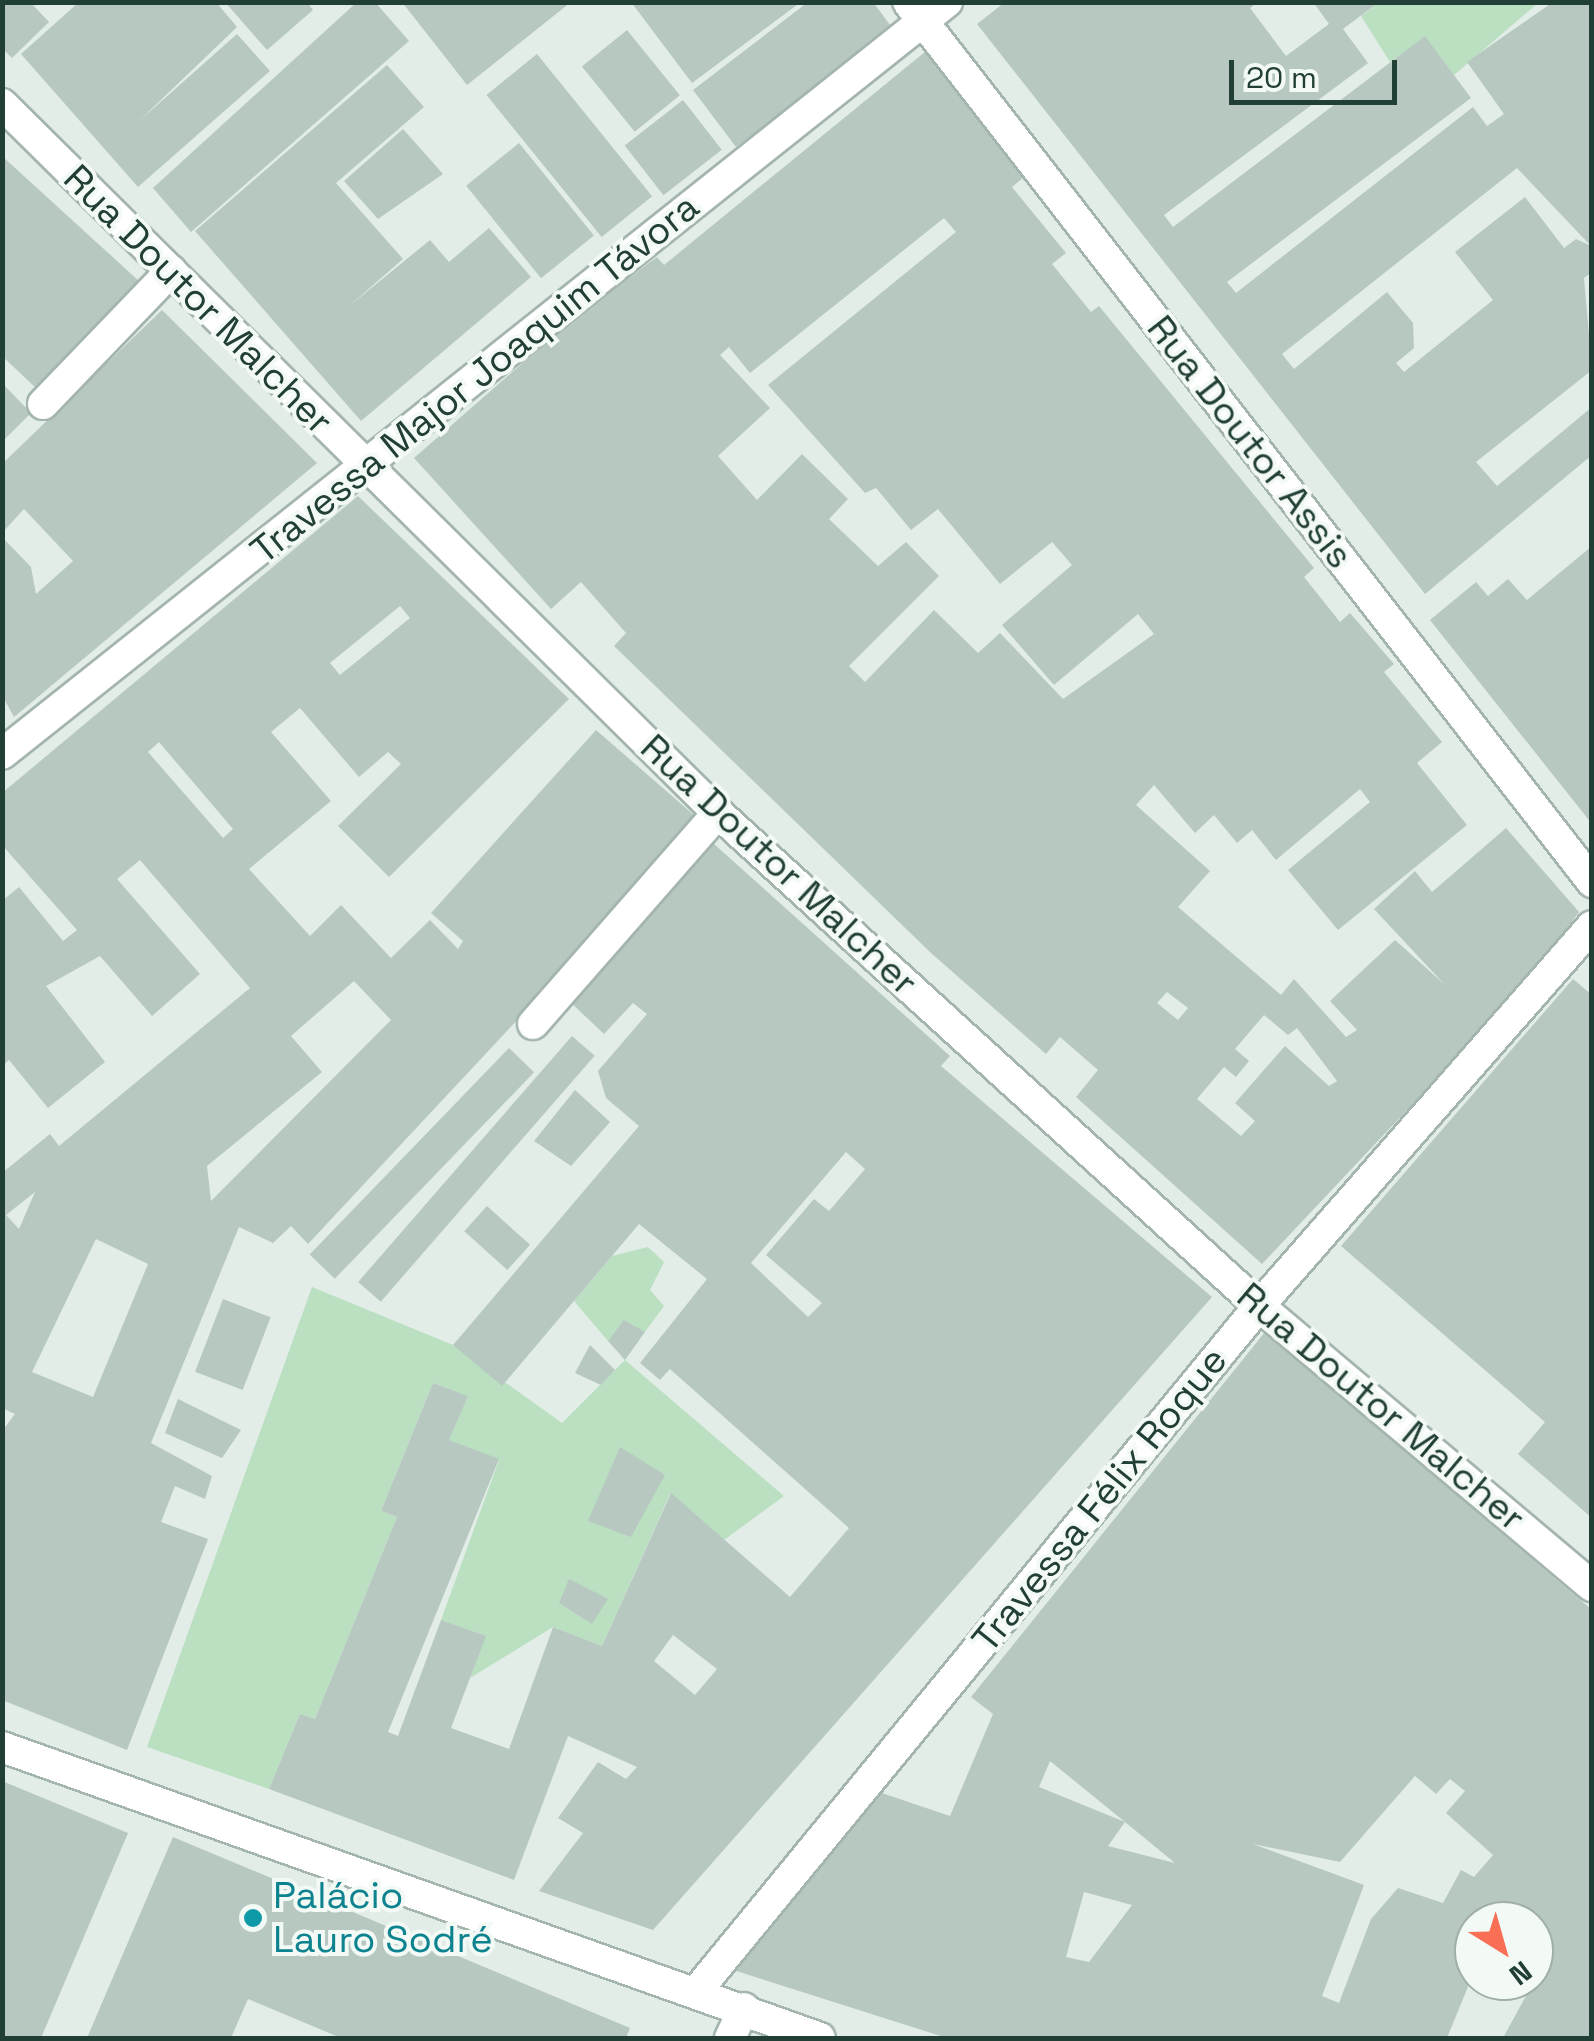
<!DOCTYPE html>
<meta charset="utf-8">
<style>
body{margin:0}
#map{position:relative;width:1594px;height:2041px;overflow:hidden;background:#e2ede7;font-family:"Space Grotesk",sans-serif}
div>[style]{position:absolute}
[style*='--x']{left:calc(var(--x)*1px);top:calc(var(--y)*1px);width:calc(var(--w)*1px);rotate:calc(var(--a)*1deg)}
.green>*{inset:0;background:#badfc1}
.building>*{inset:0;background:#b7c8c0;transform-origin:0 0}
.roads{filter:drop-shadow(2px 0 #a4b5ae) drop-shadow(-2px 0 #a4b5ae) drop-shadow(0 2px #a4b5ae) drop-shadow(0 -2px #a4b5ae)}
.minor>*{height:30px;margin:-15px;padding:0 15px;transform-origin:15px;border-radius:15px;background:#fff}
.dots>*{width:28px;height:28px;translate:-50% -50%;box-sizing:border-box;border:5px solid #f3f9f5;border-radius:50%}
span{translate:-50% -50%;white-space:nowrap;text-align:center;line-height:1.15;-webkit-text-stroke:8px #f3f9f5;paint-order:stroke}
.street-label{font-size:38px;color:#213f34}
.culture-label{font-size:38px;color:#0d838f}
.left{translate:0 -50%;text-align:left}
.frame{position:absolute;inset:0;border:5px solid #213f34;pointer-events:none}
.north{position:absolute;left:1454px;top:1901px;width:100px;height:100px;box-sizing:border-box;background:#f3f9f5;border:2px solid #9fafa8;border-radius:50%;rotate:143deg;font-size:28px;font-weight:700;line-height:40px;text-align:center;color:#213f34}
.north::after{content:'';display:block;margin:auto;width:35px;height:45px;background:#f86f55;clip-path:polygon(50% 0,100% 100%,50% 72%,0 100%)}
.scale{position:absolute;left:1229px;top:60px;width:168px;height:45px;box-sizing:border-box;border:5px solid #213f34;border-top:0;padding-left:12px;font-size:30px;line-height:35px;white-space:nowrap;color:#213f34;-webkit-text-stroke:8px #f3f9f5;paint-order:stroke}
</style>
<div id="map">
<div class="green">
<i style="clip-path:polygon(1378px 3px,1538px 3px,1454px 75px,1425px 37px,1390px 62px,1361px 16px)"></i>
<i style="clip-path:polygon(648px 1247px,664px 1262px,650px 1290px,664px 1306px,645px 1332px,608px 1341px,574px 1301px,612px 1256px)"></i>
<i style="clip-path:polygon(312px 1287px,453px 1345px,562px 1423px,625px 1360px,784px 1496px,724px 1540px,670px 1494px,602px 1646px,553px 1627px,470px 1678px,485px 1636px,441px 1620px,499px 1460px,449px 1440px,467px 1396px,433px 1383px,381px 1511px,397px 1517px,315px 1719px,300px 1714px,269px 1789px,147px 1747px)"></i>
</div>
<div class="building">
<i style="clip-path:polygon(2px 2px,30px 2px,49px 22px,12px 58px,2px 48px)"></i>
<i style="clip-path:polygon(79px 2px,216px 2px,237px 27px,138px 122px,237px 34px,270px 71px,138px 187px,21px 54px)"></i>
<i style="clip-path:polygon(225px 2px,307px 2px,313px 10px,267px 50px)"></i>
<i style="clip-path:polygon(357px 2px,375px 2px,409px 41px,191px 232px,153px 188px)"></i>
<i style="clip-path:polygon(402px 2px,571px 2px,467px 85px)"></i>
<i style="clip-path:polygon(631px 2px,801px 2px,692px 83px)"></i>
<i style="clip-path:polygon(808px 2px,873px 2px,893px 29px,736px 147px,693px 90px)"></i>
<i style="clip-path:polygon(evenodd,1005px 2px,1258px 2px,1250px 8px,1286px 56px,1329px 24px,1313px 2px,1379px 2px,1343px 29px,1368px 63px,1164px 215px,1173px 227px,1425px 36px,1471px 98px,1227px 282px,1236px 293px,1473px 107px,1487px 126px,1504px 114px,1467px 62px,1553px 2px,1592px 2px,1592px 272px,1584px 278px,1592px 370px,1476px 462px,1497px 486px,1592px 407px,1592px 455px,1425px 594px,977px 24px,1005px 2px,1517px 168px,1591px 246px,1576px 239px,1564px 248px,1525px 197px,1455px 252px,1493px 300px,1404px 372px,1396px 363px,1414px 348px,1413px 323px,1387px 292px,1294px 369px,1282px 354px,1517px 168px)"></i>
<i style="left:627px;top:30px;width:84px;height:58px;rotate:51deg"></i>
<i style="clip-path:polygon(evenodd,931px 47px,1030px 172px,1012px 187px,1066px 253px,1052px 264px,1091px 312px,1099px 306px,1314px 568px,1304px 577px,1340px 622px,1350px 613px,1394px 664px,1384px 672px,1442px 742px,1417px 763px,1467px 825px,1338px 930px,1288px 870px,1370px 802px,1360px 789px,1276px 860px,1252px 830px,1237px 843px,1214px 815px,1195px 833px,1154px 785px,1136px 805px,1210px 871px,1178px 907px,1281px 995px,1294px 979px,1346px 1037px,1357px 1030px,1330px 1001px,1395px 940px,1444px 984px,1374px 909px,1415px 871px,1432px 892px,1506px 828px,1579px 912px,1523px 987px,1262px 1264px,1076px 1097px,1098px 1070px,1060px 1037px,1046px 1054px,931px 953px,614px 646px,626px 633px,581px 582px,551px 609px,414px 458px,573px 319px,657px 257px,664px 265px,931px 47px,944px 218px,956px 232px,768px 385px,865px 493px,876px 488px,911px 530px,938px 509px,1000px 584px,1052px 542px,1072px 565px,1002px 625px,1054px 685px,1138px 614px,1154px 634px,1063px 699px,1000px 633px,978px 653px,934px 610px,865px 682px,849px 666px,939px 576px,906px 542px,878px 566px,829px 519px,848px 499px,802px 454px,757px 500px,718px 456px,770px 408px,720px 355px,729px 347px,750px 373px,944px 218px,931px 47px,1167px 992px,1188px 1008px,1178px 1020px,1157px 1003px,1167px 992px,931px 47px,1264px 1015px,1288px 1035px,1297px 1028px,1337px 1081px,1329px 1086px,1285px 1046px,1235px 1103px,1255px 1121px,1241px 1136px,1197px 1099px,1224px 1067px,1236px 1077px,1249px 1061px,1235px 1049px,1264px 1015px)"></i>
<i style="left:537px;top:54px;width:183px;height:65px;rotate:51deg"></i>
<i style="clip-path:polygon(387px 65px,424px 107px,336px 183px,403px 259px,348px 307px,430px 240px,449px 262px,489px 228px,531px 277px,361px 421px,195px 231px)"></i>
<i style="left:683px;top:100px;width:63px;height:74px;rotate:52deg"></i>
<i style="clip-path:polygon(403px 129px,443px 174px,378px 219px,344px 181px)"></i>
<i style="left:519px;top:143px;width:119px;height:68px;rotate:51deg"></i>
<i style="clip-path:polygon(2px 156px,140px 282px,37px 389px,2px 356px)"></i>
<i style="clip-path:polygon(162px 310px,317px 463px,14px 717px,2px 695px,2px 537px,31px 567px,36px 594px,73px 561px,24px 509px,2px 533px,2px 464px)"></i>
<i style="clip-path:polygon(2px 383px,31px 413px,2px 442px)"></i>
<i style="clip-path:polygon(evenodd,358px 496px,569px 699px,389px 877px,338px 826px,401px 764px,388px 752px,359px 777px,300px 708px,271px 732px,331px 801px,249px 869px,310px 936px,341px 905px,391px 958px,430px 920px,458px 949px,463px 941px,431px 913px,596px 730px,702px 822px,308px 1244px,291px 1226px,273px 1243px,239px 1227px,151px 1443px,212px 1476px,205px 1499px,175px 1486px,161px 1522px,208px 1539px,127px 1750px,2px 1700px,2px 1431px,15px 1414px,2px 1408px,2px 1173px,50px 1134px,59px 1146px,250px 988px,140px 860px,117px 879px,200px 974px,152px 1016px,100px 956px,46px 986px,105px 1062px,48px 1108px,9px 1060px,2px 1066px,2px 901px,19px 887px,63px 941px,77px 930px,2px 845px,2px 793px,358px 496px,400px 606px,410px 618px,340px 675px,330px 663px,400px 606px,358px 496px,159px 742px,233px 829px,223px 838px,148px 752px,159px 742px,358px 496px,354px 981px,391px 1020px,211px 1201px,207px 1166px,322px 1072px,291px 1036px,354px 981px,358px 496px,35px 1192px,19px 1229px,6px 1215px,35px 1192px,358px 496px,96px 1239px,148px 1264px,93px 1397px,32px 1372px,96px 1239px)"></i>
<i style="clip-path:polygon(1592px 546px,1592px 824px,1430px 620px,1476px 582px,1488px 596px,1508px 579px,1527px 600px)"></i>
<i style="clip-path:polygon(evenodd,713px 843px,950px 1056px,941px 1066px,1212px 1297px,653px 1930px,539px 1891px,583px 1833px,558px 1818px,598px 1762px,626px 1779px,637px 1767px,568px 1736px,514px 1880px,269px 1789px,300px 1714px,315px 1719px,397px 1517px,381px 1511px,433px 1383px,468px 1396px,449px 1440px,499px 1459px,388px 1732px,398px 1736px,441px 1620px,486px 1636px,451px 1728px,509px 1749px,553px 1627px,602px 1646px,671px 1493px,790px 1597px,849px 1528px,670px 1369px,660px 1380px,640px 1363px,707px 1279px,639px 1224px,502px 1386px,453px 1345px,639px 1126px,606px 1098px,598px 1071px,647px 1014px,633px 1003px,604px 1034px,567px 999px,713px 843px,846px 1152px,865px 1169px,829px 1211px,814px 1199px,766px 1255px,822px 1303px,808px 1317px,751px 1263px,846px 1152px,713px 843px,673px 1635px,717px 1669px,695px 1695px,654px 1661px,673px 1635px)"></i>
<i style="clip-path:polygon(1573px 979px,1592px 995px,1592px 1518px,1518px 1454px,1545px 1422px,1341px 1246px)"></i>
<i style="left:572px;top:1036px;width:30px;height:326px;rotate:41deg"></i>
<i style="left:509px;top:1048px;width:35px;height:287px;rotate:44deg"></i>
<i style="clip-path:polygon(575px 1090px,610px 1122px,571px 1166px,534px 1141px)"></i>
<i style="left:487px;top:1206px;width:58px;height:34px;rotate:42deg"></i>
<i style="left:223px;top:1299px;width:51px;height:78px;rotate:21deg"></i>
<i style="clip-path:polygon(624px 1320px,645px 1332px,625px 1360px,608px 1341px)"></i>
<i style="clip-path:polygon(evenodd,1265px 1332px,1592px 1610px,1592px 2038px,1503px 2038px,1534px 1981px,1534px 1921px,1474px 1921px,1474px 1972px,1447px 2038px,947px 2038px,730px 1969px,870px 1789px,950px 1816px,993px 1714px,971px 1697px,1265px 1332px,1050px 1761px,1125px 1822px,1039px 1787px,1050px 1761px,1265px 1332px,1415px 1776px,1436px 1794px,1450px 1779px,1465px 1791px,1446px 1813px,1493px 1855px,1474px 1877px,1461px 1870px,1443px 1903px,1398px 1888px,1371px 1919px,1339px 2003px,1322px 1996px,1364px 1885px,1253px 1844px,1340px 1862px,1415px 1776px,1265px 1332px,1125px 1822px,1175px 1863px,1108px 1846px,1125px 1822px,1265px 1332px,1084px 1892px,1132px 1905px,1089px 1962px,1066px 1957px,1084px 1892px)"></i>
<i style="clip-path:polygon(590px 1345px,615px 1370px,601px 1385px,575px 1373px)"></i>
<i style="clip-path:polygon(178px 1399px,241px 1430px,222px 1458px,165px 1433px)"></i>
<i style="clip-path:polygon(620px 1447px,665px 1475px,631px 1537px,588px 1521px)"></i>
<i style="clip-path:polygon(569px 1579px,608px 1599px,592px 1624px,559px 1603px)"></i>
<i style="clip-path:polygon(2px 1781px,128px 1833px,41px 2038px,2px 2038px)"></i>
<i style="clip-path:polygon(173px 1837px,630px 2028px,626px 2038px,341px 2038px,248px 1999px,231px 2038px,87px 2038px)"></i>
</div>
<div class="roads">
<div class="minor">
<i style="--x:908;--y:2;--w:1115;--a:52.14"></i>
<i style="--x:2;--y:104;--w:1008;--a:44.72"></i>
<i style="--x:718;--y:813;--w:732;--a:42.34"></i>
<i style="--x:1259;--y:1306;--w:435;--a:40.1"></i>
<i style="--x:43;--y:404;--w:185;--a:-46.1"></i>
<i style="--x:2;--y:754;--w:1208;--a:-38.51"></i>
<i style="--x:533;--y:1024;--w:281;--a:-48.8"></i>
<i style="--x:2;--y:1747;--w:868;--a:19.58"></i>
<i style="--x:696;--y:1992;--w:887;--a:-50.62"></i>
<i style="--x:1259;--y:1306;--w:505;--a:-48.77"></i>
<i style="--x:730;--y:2038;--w:33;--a:-65"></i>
</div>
</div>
<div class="dots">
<i style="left:253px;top:1918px;background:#0f9aa8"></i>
</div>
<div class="street-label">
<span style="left:198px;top:300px;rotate:45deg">Rua Doutor Malcher</span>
<span style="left:475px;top:379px;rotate:-39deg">Travessa Major Joaquim Távora</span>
<span style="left:1250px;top:442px;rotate:52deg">Rua Doutor Assis</span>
<span style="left:779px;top:865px;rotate:43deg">Rua Doutor Malcher</span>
<span style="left:1381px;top:1407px;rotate:40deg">Rua Doutor Malcher</span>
<span style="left:1100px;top:1500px;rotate:-51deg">Travessa Félix Roque</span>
</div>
<div class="culture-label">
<span class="left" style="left:273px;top:1918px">Palácio<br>Lauro Sodré</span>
</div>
<div class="frame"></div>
<div class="north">N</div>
<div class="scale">20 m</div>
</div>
